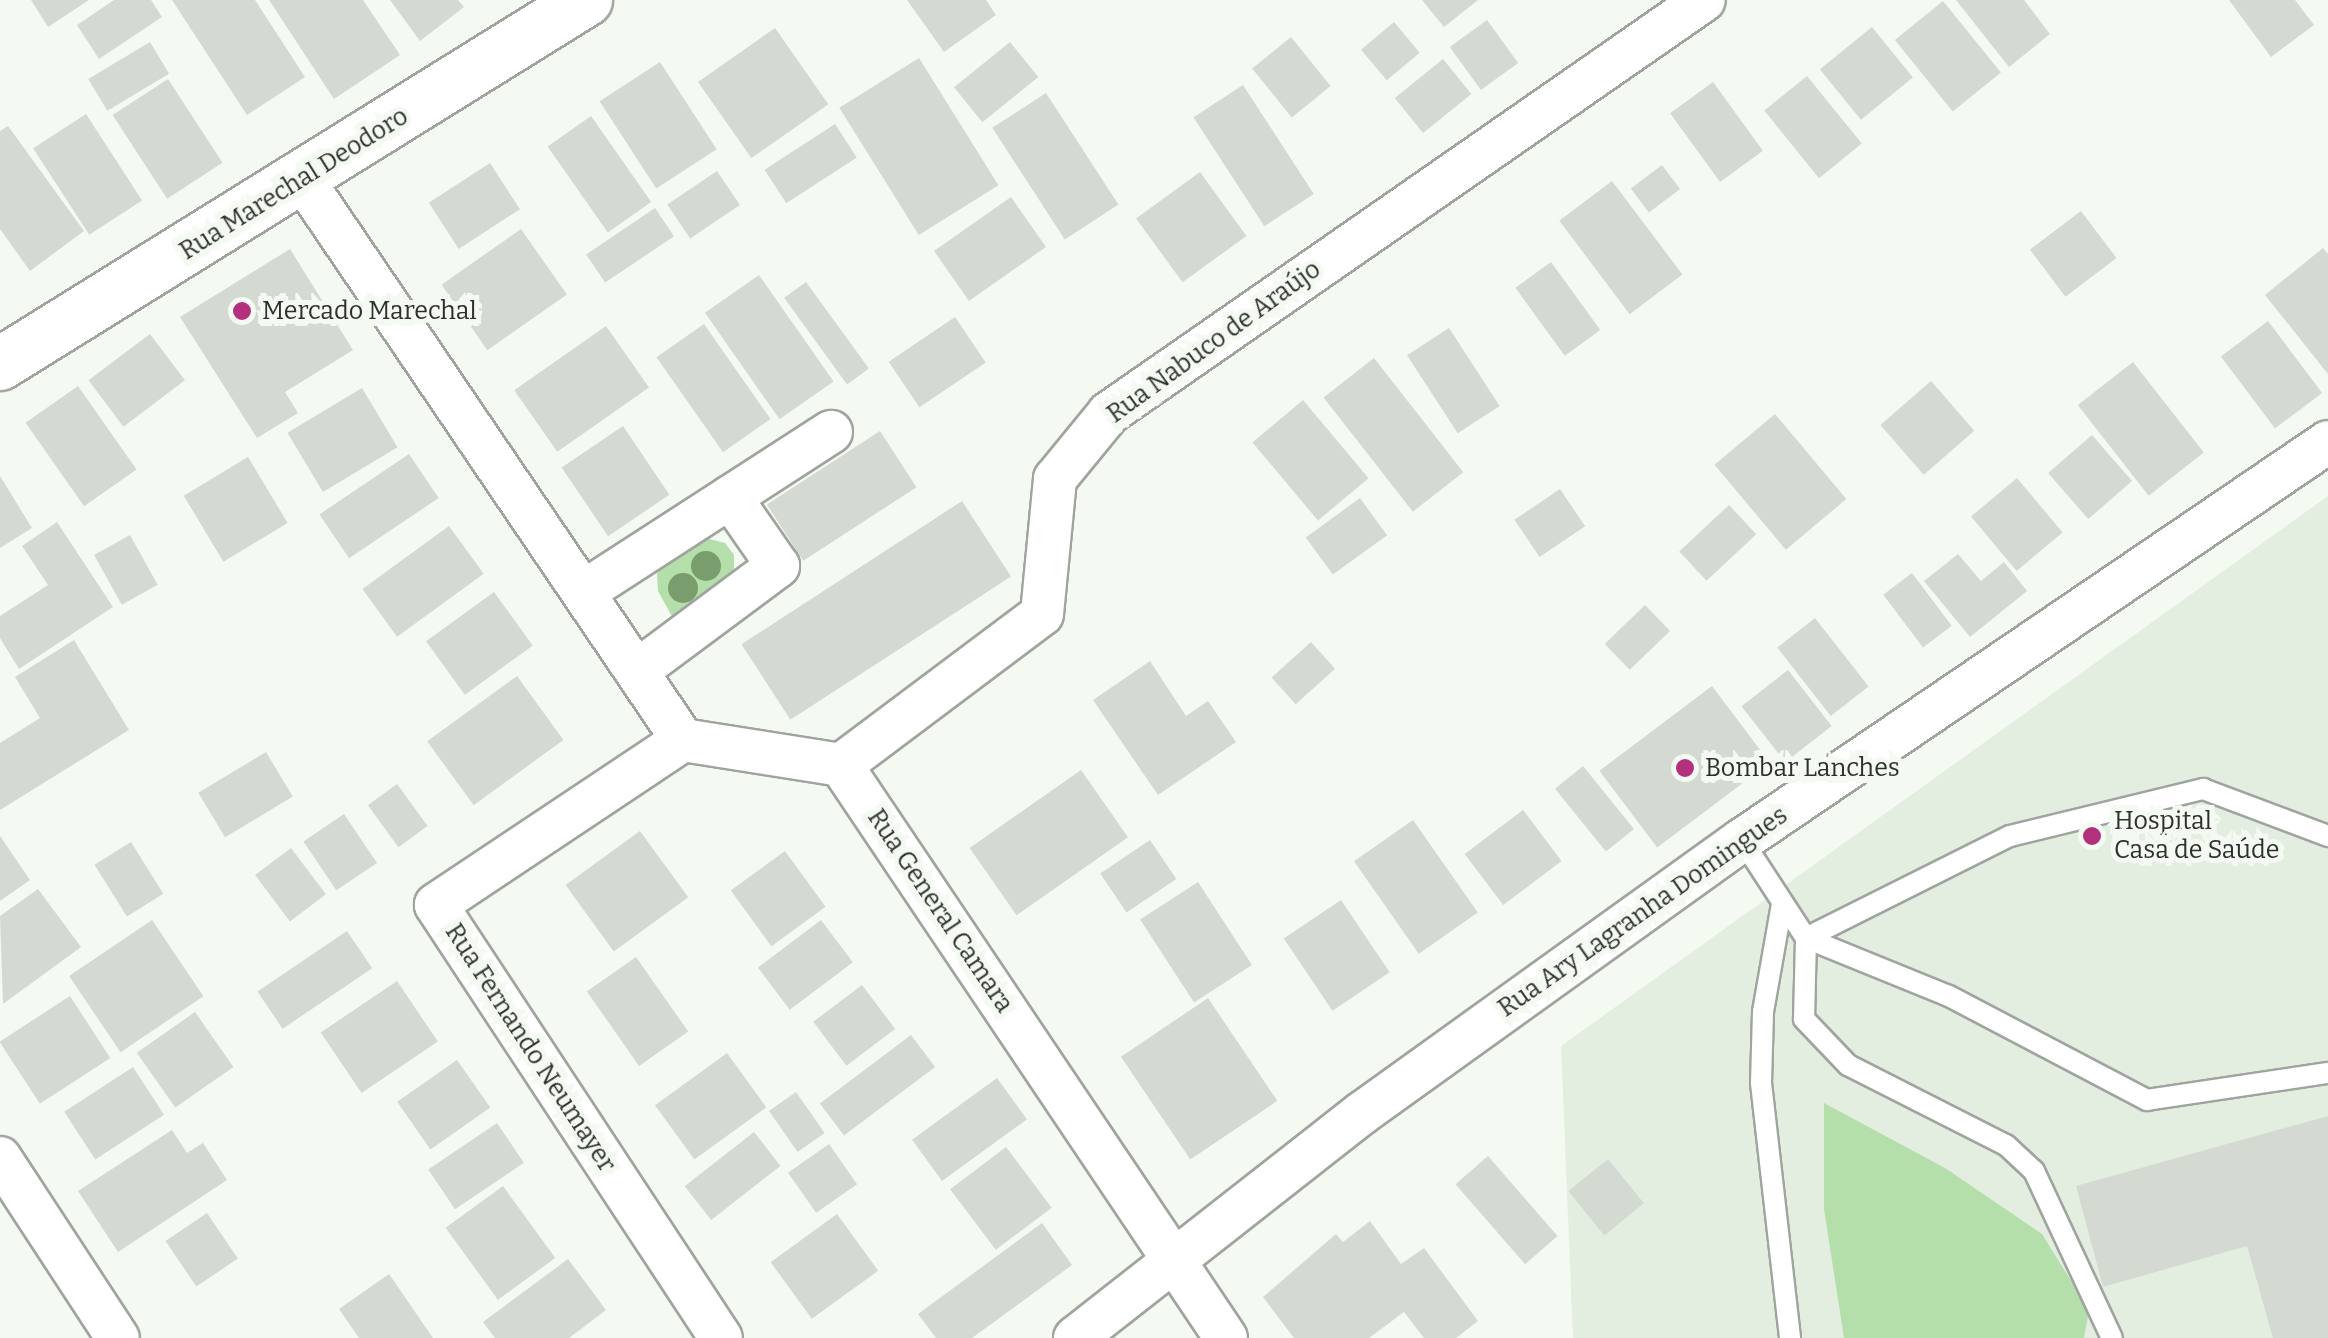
<!DOCTYPE html>
<meta charset="utf-8">
<style>
body{margin:0}
#map{position:relative;width:2328px;height:1338px;overflow:hidden;background:#f4faf2;font-family:Bitter,serif}
div>[style]{position:absolute}
[style*='--x']{left:calc(var(--x)*1px);top:calc(var(--y)*1px);width:calc(var(--w)*1px);rotate:calc(var(--a)*1deg)}
.built>*{inset:0;background:#e3eee1}
.green>*{inset:0;background:#b4deaa}
.building>*{inset:0;background:#d4dad2;transform-origin:0 0}
.roads{filter:drop-shadow(2px 0 #9fa59e) drop-shadow(-2px 0 #9fa59e) drop-shadow(0 2px #9fa59e) drop-shadow(0 -2px #9fa59e)}
.service>*{height:20px;margin:-10px;padding:0 10px;transform-origin:10px;border-radius:10px;background:#fff}
.minor>*{height:42px;margin:-21px;padding:0 21px;transform-origin:21px;border-radius:21px;background:#fff}
.tertiary>*{height:52px;margin:-26px;padding:0 26px;transform-origin:26px;border-radius:26px;background:#fff}
.trees>*{width:30px;height:30px;margin:-15px;border-radius:50%;background:#7a9d6d}
.dots>*{width:28px;height:28px;translate:-50% -50%;box-sizing:border-box;border:5px solid #f4faf2;border-radius:50%}
span{translate:-50% -50%;white-space:nowrap;text-align:center;line-height:1.15;-webkit-text-stroke:10px #f4faf2;paint-order:stroke}
.street-label{font-size:25px;color:#2d302d}
.poi-label{font-size:25px;color:#2d302d}
.left{translate:0 -50%;text-align:left}
</style>
<div id="map">
<div class="built">
<i style="clip-path:polygon(2328px 496px,2328px 1338px,1573px 1338px,1561px 1046px)"></i>
</div>
<div class="green">
<i style="clip-path:polygon(706px 538px,725px 543px,734px 555px,734px 581px,674px 620px,658px 591px,657px 574px,668px 556px)"></i>
<i style="clip-path:polygon(1824px 1103px,1945px 1168px,2042px 1234px,2089px 1310px,2084px 1338px,1844px 1338px,1824px 1209px)"></i>
</div>
<div class="building">
<i style="clip-path:polygon(31px 0,89px 0,48px 27px)"></i>
<i style="clip-path:polygon(114px 0,151px 0,162px 17px,99px 59px,77px 25px)"></i>
<i style="clip-path:polygon(172px 0,255px 0,305px 77px,247px 115px)"></i>
<i style="clip-path:polygon(269px 0,363px 0,400px 55px,334px 99px)"></i>
<i style="clip-path:polygon(390px 0,458px 0,464px 7px,420px 41px)"></i>
<i style="clip-path:polygon(907px 0,986px 0,996px 15px,944px 52px)"></i>
<i style="clip-path:polygon(1422px 0,1478px 0,1444px 27px)"></i>
<i style="clip-path:polygon(1956px 0,2024px 0,2050px 34px,2009px 67px)"></i>
<i style="clip-path:polygon(2229px 0,2295px 0,2314px 25px,2271px 57px)"></i>
<i style="left:1943px;top:1px;width:92px;height:62px;rotate:51deg"></i>
<i style="left:1487px;top:20px;width:53px;height:46px;rotate:54deg"></i>
<i style="left:1394px;top:22px;width:40px;height:43px;rotate:50deg"></i>
<i style="left:1872px;top:27px;width:65px;height:67px;rotate:51deg"></i>
<i style="left:775px;top:28px;width:93px;height:94px;rotate:55deg"></i>
<i style="left:1291px;top:37px;width:63px;height:50px;rotate:51deg"></i>
<i style="left:150px;top:42px;width:37px;height:72px;rotate:59deg"></i>
<i style="left:1010px;top:42px;width:45px;height:72px;rotate:51deg"></i>
<i style="left:919px;top:58px;width:150px;height:94px;rotate:58deg"></i>
<i style="left:1443px;top:59px;width:45px;height:62px;rotate:51deg"></i>
<i style="left:660px;top:62px;width:104px;height:72px;rotate:57deg"></i>
<i style="left:1807px;top:76px;width:87px;height:55px;rotate:51deg"></i>
<i style="left:168px;top:79px;width:100px;height:66px;rotate:57deg"></i>
<i style="left:1713px;top:82px;width:85px;height:53px;rotate:54deg"></i>
<i style="left:1243px;top:85px;width:130px;height:59px;rotate:57deg"></i>
<i style="left:1046px;top:93px;width:133px;height:64px;rotate:57deg"></i>
<i style="left:86px;top:114px;width:103px;height:63px;rotate:57deg"></i>
<i style="left:591px;top:116px;width:105px;height:53px;rotate:55deg"></i>
<i style="left:835px;top:124px;width:40px;height:84px;rotate:57deg"></i>
<i style="clip-path:polygon(8px 126px,84px 231px,30px 271px,0 229px,0 131px)"></i>
<i style="left:490px;top:163px;width:55px;height:73px;rotate:57deg"></i>
<i style="left:1662px;top:165px;width:30px;height:39px;rotate:53deg"></i>
<i style="left:717px;top:171px;width:41px;height:60px;rotate:56deg"></i>
<i style="left:1200px;top:172px;width:79px;height:79px;rotate:54deg"></i>
<i style="left:1612px;top:181px;width:117px;height:66px;rotate:53deg"></i>
<i style="left:1011px;top:197px;width:61px;height:94px;rotate:55deg"></i>
<i style="left:655px;top:208px;width:34px;height:83px;rotate:56deg"></i>
<i style="left:2081px;top:211px;width:59px;height:64px;rotate:53deg"></i>
<i style="left:521px;top:229px;width:80px;height:97px;rotate:55deg"></i>
<i style="clip-path:polygon(2323px 248px,2328px 254px,2328px 374px,2265px 295px)"></i>
<i style="clip-path:polygon(290px 249px,353px 350px,285px 392px,298px 413px,257px 438px,180px 317px)"></i>
<i style="left:1551px;top:262px;width:84px;height:44px;rotate:54deg"></i>
<i style="left:759px;top:275px;width:130px;height:66px;rotate:55deg"></i>
<i style="left:806px;top:282px;width:107px;height:27px;rotate:54deg"></i>
<i style="left:955px;top:317px;width:55px;height:80px;rotate:56deg"></i>
<i style="left:2268px;top:321px;width:90px;height:59px;rotate:53deg"></i>
<i style="left:704px;top:324px;width:116px;height:58px;rotate:55deg"></i>
<i style="left:606px;top:326px;width:75px;height:112px;rotate:55deg"></i>
<i style="left:1449px;top:328px;width:93px;height:50px;rotate:57deg"></i>
<i style="left:150px;top:334px;width:58px;height:77px;rotate:53deg"></i>
<i style="left:1374px;top:358px;width:145px;height:64px;rotate:52deg"></i>
<i style="left:2133px;top:362px;width:115px;height:70px;rotate:52deg"></i>
<i style="left:1931px;top:381px;width:66px;height:67px;rotate:49deg"></i>
<i style="left:78px;top:386px;width:102px;height:64px;rotate:55deg"></i>
<i style="left:362px;top:388px;width:69px;height:87px;rotate:59deg"></i>
<i style="left:1303px;top:400px;width:102px;height:66px;rotate:50deg"></i>
<i style="left:1775px;top:414px;width:111px;height:79px;rotate:50deg"></i>
<i style="left:623px;top:426px;width:83px;height:74px;rotate:56deg"></i>
<i style="left:880px;top:431px;width:67px;height:135px;rotate:57deg"></i>
<i style="left:2092px;top:435px;width:61px;height:58px;rotate:49deg"></i>
<i style="left:409px;top:454px;width:53px;height:108px;rotate:56deg"></i>
<i style="left:248px;top:457px;width:77px;height:75px;rotate:59deg"></i>
<i style="clip-path:polygon(0 476px,32px 528px,0 548px)"></i>
<i style="left:2017px;top:478px;width:71px;height:60px;rotate:50deg"></i>
<i style="left:1560px;top:489px;width:45px;height:55px;rotate:56deg"></i>
<i style="left:1360px;top:498px;width:46px;height:67px;rotate:54deg"></i>
<i style="left:962px;top:501px;width:90px;height:263px;rotate:57deg"></i>
<i style="left:1729px;top:505px;width:40px;height:68px;rotate:47deg"></i>
<i style="clip-path:polygon(57px 522px,113px 607px,19px 669px,0 638px,0 616px,48px 585px,22px 546px)"></i>
<i style="left:449px;top:526px;width:59px;height:107px;rotate:54deg"></i>
<i style="left:130px;top:535px;width:57px;height:41px;rotate:61deg"></i>
<i style="clip-path:polygon(1958px 554px,1981px 581px,2004px 562px,2027px 591px,1970px 637px,1924px 581px)"></i>
<i style="left:1912px;top:573px;width:66px;height:36px;rotate:53deg"></i>
<i style="left:494px;top:592px;width:66px;height:84px;rotate:54deg"></i>
<i style="left:1645px;top:605px;width:36px;height:56px;rotate:46deg"></i>
<i style="left:1815px;top:618px;width:87px;height:48px;rotate:52deg"></i>
<i style="clip-path:polygon(74px 640px,129px 730px,0 810px,0 743px,40px 718px,15px 677px)"></i>
<i style="left:1311px;top:642px;width:36px;height:53px;rotate:48deg"></i>
<i style="clip-path:polygon(1150px 661px,1186px 716px,1208px 701px,1236px 742px,1158px 795px,1093px 700px)"></i>
<i style="left:1788px;top:670px;width:71px;height:59px;rotate:52deg"></i>
<i style="left:517px;top:676px;width:79px;height:111px;rotate:54deg"></i>
<i style="left:1712px;top:686px;width:96px;height:141px;rotate:53deg"></i>
<i style="left:266px;top:752px;width:52px;height:79px;rotate:59deg"></i>
<i style="left:1583px;top:766px;width:81px;height:36px;rotate:51deg"></i>
<i style="left:1081px;top:770px;width:82px;height:136px;rotate:55deg"></i>
<i style="left:397px;top:784px;width:52px;height:36px;rotate:54deg"></i>
<i style="left:1523px;top:810px;width:64px;height:73px;rotate:53deg"></i>
<i style="left:344px;top:814px;width:59px;height:49px;rotate:56deg"></i>
<i style="left:1413px;top:820px;width:113px;height:72px;rotate:55deg"></i>
<i style="left:640px;top:831px;width:82px;height:92px;rotate:54deg"></i>
<i style="clip-path:polygon(0 836px,30px 880px,0 901px)"></i>
<i style="left:1150px;top:840px;width:47px;height:60px;rotate:56deg"></i>
<i style="left:131px;top:842px;width:61px;height:43px;rotate:58deg"></i>
<i style="left:291px;top:848px;width:58px;height:45px;rotate:53deg"></i>
<i style="left:785px;top:851px;width:69px;height:67px;rotate:54deg"></i>
<i style="left:1198px;top:882px;width:99px;height:69px;rotate:57deg"></i>
<i style="clip-path:polygon(38px 889px,81px 947px,3px 1004px,0 916px)"></i>
<i style="left:1341px;top:900px;width:87px;height:69px;rotate:56deg"></i>
<i style="left:152px;top:920px;width:92px;height:100px;rotate:56deg"></i>
<i style="left:821px;top:920px;width:53px;height:79px;rotate:53deg"></i>
<i style="left:347px;top:931px;width:45px;height:108px;rotate:56deg"></i>
<i style="left:636px;top:957px;width:91px;height:60px;rotate:55deg"></i>
<i style="left:397px;top:981px;width:73px;height:92px;rotate:56deg"></i>
<i style="left:862px;top:985px;width:55px;height:61px;rotate:53deg"></i>
<i style="left:70px;top:996px;width:74px;height:84px;rotate:57deg"></i>
<i style="left:1208px;top:998px;width:124px;height:105px;rotate:56deg"></i>
<i style="left:195px;top:1012px;width:67px;height:71px;rotate:55deg"></i>
<i style="left:911px;top:1035px;width:40px;height:114px;rotate:53deg"></i>
<i style="left:727px;top:1053px;width:67px;height:89px;rotate:54deg"></i>
<i style="left:457px;top:1060px;width:58px;height:73px;rotate:55deg"></i>
<i style="left:133px;top:1067px;width:57px;height:82px;rotate:57deg"></i>
<i style="left:997px;top:1078px;width:51px;height:105px;rotate:54deg"></i>
<i style="left:796px;top:1092px;width:50px;height:33px;rotate:55deg"></i>
<i style="clip-path:polygon(2328px 1116px,2328px 1338px,2273px 1338px,2247px 1246px,2103px 1287px,2076px 1186px)"></i>
<i style="left:497px;top:1123px;width:48px;height:83px;rotate:56deg"></i>
<i style="clip-path:polygon(172px 1130px,187px 1153px,203px 1143px,227px 1180px,118px 1252px,78px 1191px)"></i>
<i style="left:754px;top:1132px;width:43px;height:88px;rotate:52deg"></i>
<i style="left:829px;top:1144px;width:49px;height:50px;rotate:55deg"></i>
<i style="left:1006px;top:1147px;width:76px;height:70px;rotate:53deg"></i>
<i style="left:1488px;top:1156px;width:106px;height:43px;rotate:49deg"></i>
<i style="left:1608px;top:1159px;width:57px;height:51px;rotate:51deg"></i>
<i style="left:503px;top:1186px;width:89px;height:71px;rotate:54deg"></i>
<i style="left:207px;top:1213px;width:55px;height:50px;rotate:56deg"></i>
<i style="left:837px;top:1214px;width:70px;height:82px;rotate:54deg"></i>
<i style="clip-path:polygon(1370px 1221px,1401px 1264px,1424px 1248px,1478px 1321px,1456px 1338px,1424px 1338px,1404px 1312px,1369px 1338px,1294px 1338px,1263px 1297px,1336px 1234px,1343px 1242px)"></i>
<i style="clip-path:polygon(1042px 1223px,1072px 1265px,972px 1338px,936px 1338px,918px 1314px)"></i>
<i style="clip-path:polygon(568px 1259px,606px 1310px,569px 1338px,495px 1338px,483px 1322px)"></i>
<i style="clip-path:polygon(389px 1274px,433px 1338px,359px 1338px,339px 1309px)"></i>
</div>
<div class="roads">
<div class="service">
<i style="--x:1742;--y:840;--w:117;--a:56.9"></i>
<i style="--x:1806;--y:938;--w:154;--a:22.1"></i>
<i style="--x:1949;--y:996;--w:224;--a:27.7"></i>
<i style="--x:2147;--y:1100;--w:183;--a:-8.5"></i>
<i style="--x:1782;--y:904;--w:110;--a:100"></i>
<i style="--x:1763;--y:1012;--w:71;--a:91.6"></i>
<i style="--x:1761;--y:1083;--w:257;--a:83.5"></i>
<i style="--x:1806;--y:938;--w:228;--a:-26.6"></i>
<i style="--x:2010;--y:836;--w:199;--a:-13.7"></i>
<i style="--x:2203;--y:789;--w:134;--a:20.6"></i>
<i style="--x:1806;--y:938;--w:81;--a:91.4"></i>
<i style="--x:1804;--y:1019;--w:64;--a:46.3"></i>
<i style="--x:1848;--y:1065;--w:177;--a:26.9"></i>
<i style="--x:2006;--y:1145;--w:38;--a:43"></i>
<i style="--x:2034;--y:1171;--w:184;--a:65"></i>
</div>
<div class="minor">
<i style="--x:303;--y:180;--w:677;--a:55.84"></i>
<i style="--x:683;--y:740;--w:160;--a:9"></i>
<i style="--x:841;--y:765;--w:690;--a:56.1"></i>
<i style="--x:585;--y:591;--w:293;--a:-32.9"></i>
<i style="--x:637;--y:671;--w:176;--a:-36.7"></i>
<i style="--x:778;--y:566;--w:84;--a:-124.8"></i>
<i style="--x:683;--y:740;--w:297;--a:146.3"></i>
<i style="--x:436;--y:905;--w:518;--a:56.65"></i>
<i style="--x:841;--y:765;--w:251;--a:-36.9"></i>
<i style="--x:1042;--y:614;--w:136;--a:-84.5"></i>
<i style="--x:1055;--y:479;--w:85;--a:-50.7"></i>
<i style="--x:1109;--y:413;--w:724;--a:-34.77"></i>
<i style="--x:0;--y:1158;--w:215;--a:56.8"></i>
<i style="--x:1075;--y:1338;--w:365;--a:-38.1"></i>
<i style="--x:1362;--y:1113;--w:468;--a:-35.7"></i>
<i style="--x:1742;--y:840;--w:708;--a:-34.18"></i>
</div>
<div class="tertiary">
<i style="--x:0;--y:364;--w:690;--a:-31.85"></i>
</div>
</div>
<div class="trees">
<i style="left:706px;top:566px"></i>
<i style="left:683px;top:588px"></i>
</div>
<div class="dots">
<i style="left:242px;top:311px;background:#b3317c"></i>
<i style="left:1685px;top:768px;background:#b3317c"></i>
<i style="left:2092px;top:836px;background:#b3317c"></i>
</div>
<div class="street-label">
<span style="left:294px;top:184px;rotate:-32deg">Rua Marechal Deodoro</span>
<span style="left:1214px;top:342px;rotate:-36deg">Rua Nabuco de Araújo</span>
<span style="left:940px;top:911px;rotate:56deg">Rua General Camara</span>
<span style="left:1643px;top:912px;rotate:-35deg">Rua Ary Lagranha Domingues</span>
<span style="left:530px;top:1048px;rotate:57deg">Rua Fernando Neumayer</span>
</div>
<div class="poi-label">
<span class="left" style="left:262px;top:311px">Mercado Marechal</span>
<span class="left" style="left:1705px;top:768px">Bombar Lanches</span>
<span class="left" style="left:2114px;top:836px">Hospital<br>Casa de Saúde</span>
</div>
</div>
